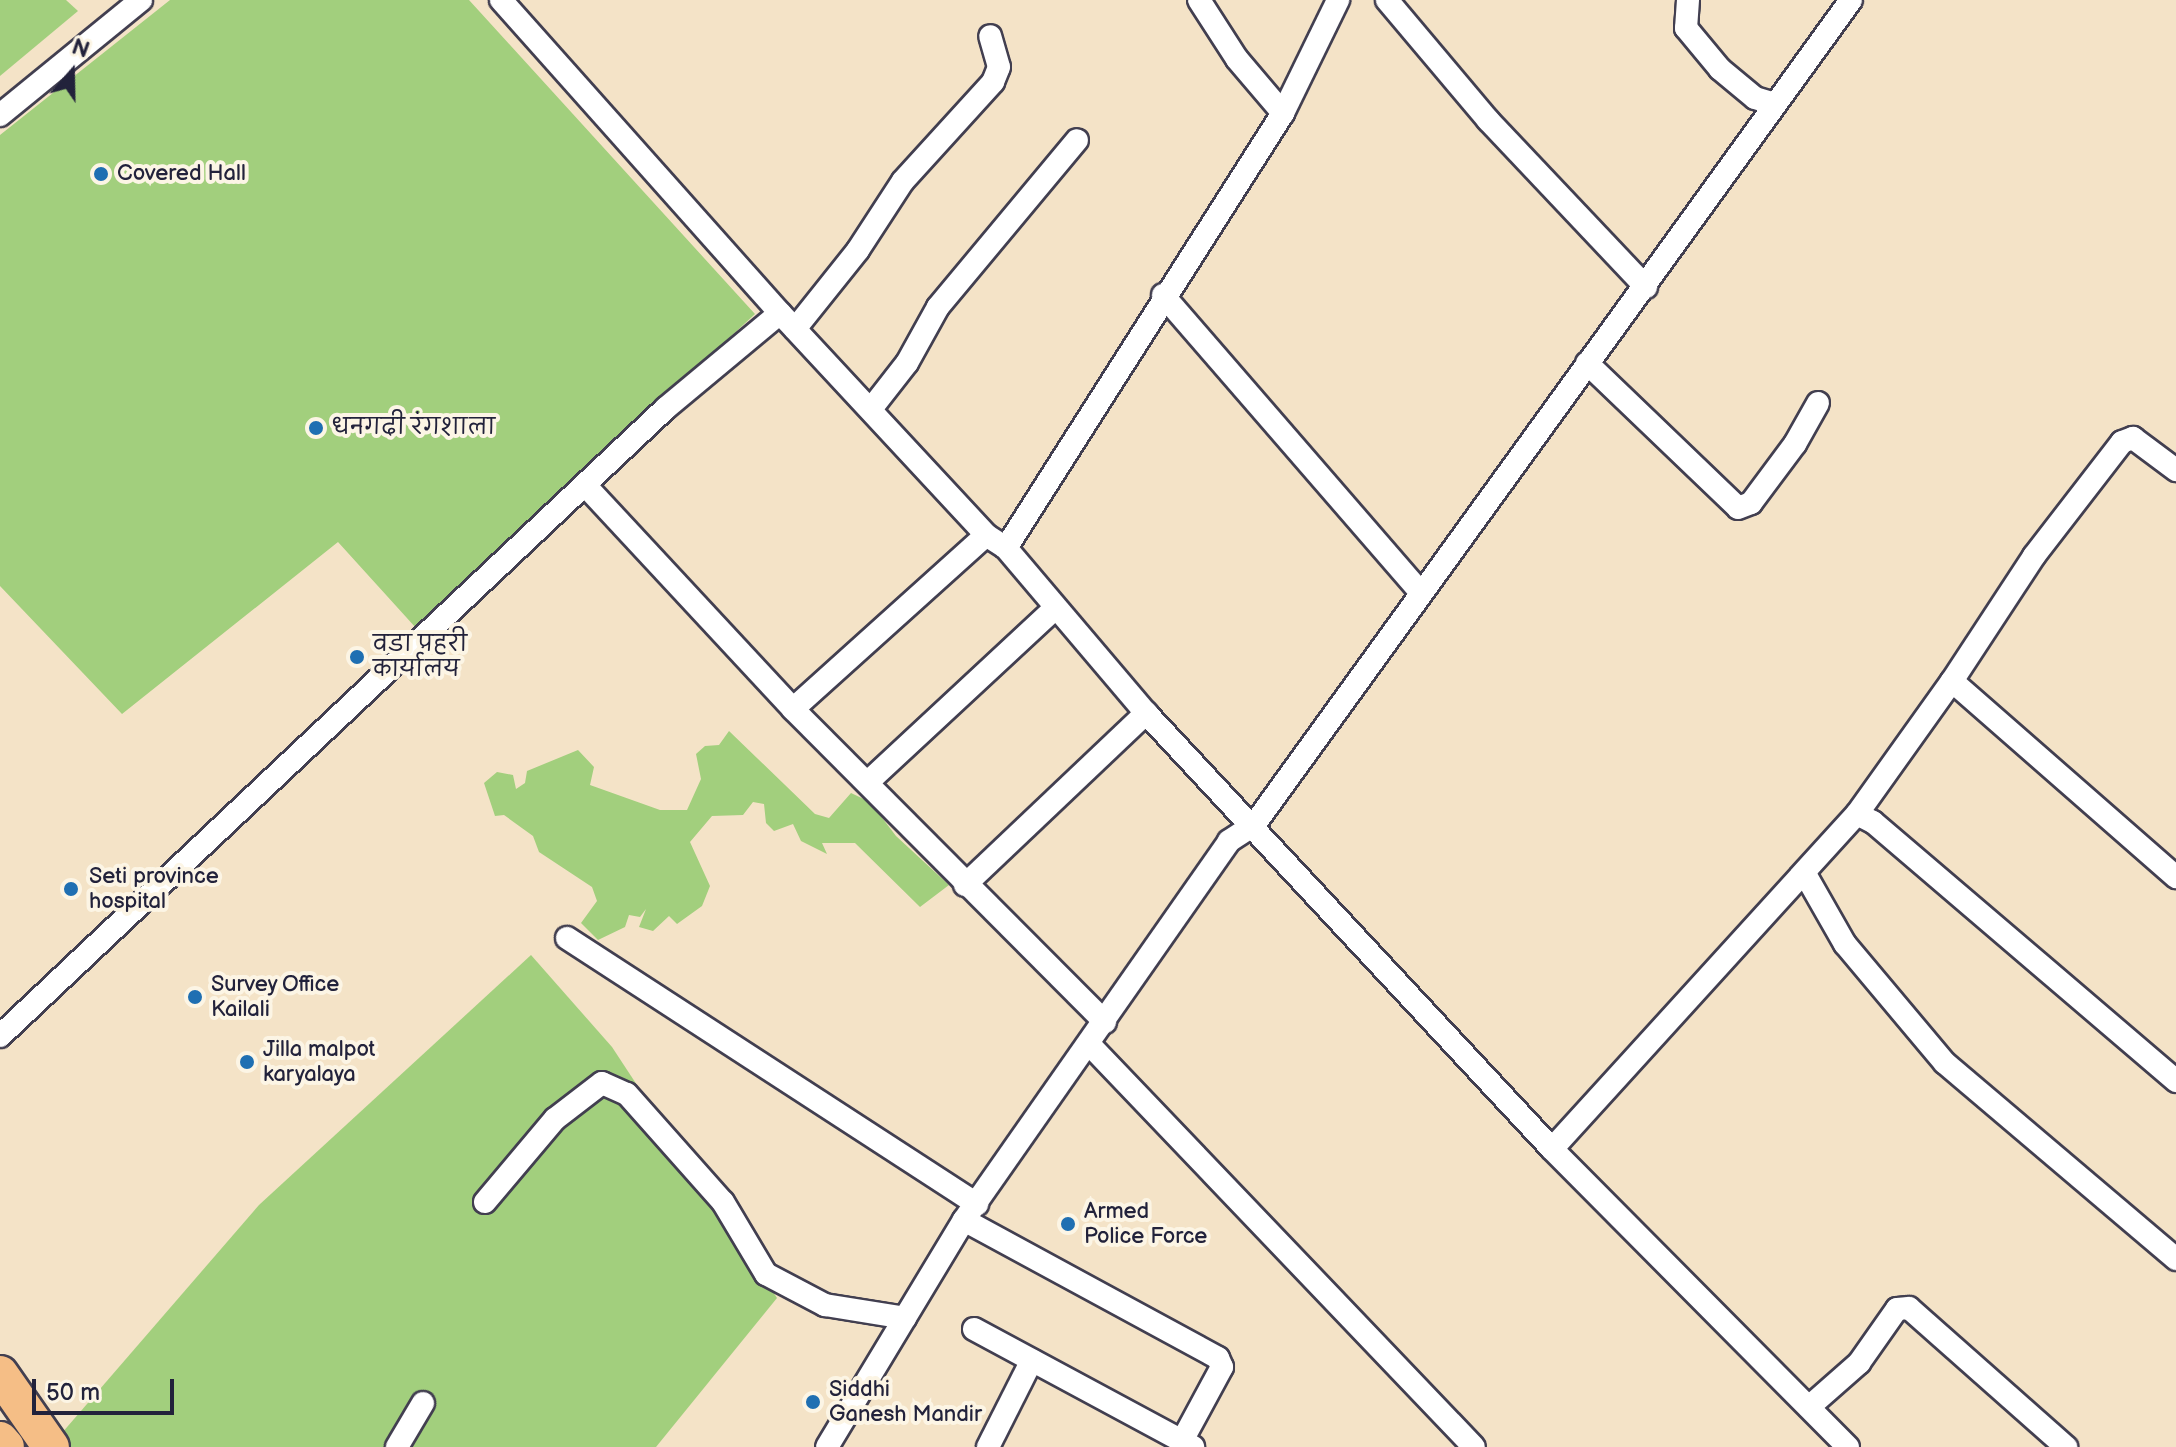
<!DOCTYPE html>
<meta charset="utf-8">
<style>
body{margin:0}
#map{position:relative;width:2176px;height:1447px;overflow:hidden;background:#f4e3c7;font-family:"Balsamiq Sans","Playpen Sans Deva",sans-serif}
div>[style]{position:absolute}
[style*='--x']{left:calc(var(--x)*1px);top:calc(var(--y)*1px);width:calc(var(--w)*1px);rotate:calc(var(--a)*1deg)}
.green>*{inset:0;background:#a2cf7d}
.roads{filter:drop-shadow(2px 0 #423f50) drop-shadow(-2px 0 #423f50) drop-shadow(0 2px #423f50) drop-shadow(0 -2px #423f50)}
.minor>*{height:22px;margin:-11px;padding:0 11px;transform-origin:11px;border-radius:11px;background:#fff}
.primary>*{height:36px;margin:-18px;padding:0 18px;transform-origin:18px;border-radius:18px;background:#f5be86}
.dots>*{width:22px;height:22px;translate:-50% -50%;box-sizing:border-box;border:4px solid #fcf5e5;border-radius:50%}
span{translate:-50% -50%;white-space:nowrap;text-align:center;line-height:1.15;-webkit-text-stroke:8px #fcf5e5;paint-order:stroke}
.poi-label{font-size:22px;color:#22223b}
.left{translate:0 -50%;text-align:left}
.north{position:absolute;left:32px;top:32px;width:80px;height:80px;-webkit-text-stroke:6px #fcf5e5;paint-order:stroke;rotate:20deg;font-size:22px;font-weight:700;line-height:32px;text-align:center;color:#22223b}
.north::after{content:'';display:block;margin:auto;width:28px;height:36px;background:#22223b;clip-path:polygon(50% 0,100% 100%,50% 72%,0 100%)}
.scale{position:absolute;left:32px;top:1379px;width:142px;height:36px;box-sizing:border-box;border:4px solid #22223b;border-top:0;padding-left:10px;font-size:24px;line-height:28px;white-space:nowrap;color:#22223b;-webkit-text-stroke:6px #fcf5e5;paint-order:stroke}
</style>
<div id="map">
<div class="green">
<i style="clip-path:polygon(0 0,66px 0,78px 11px,0 76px)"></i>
<i style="clip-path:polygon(170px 0,469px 0,755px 314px,416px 628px,338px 542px,122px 714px,0 586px,0 135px)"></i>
<i style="clip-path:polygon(729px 731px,815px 814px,829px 818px,851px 793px,870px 802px,896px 836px,949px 885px,920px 907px,855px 843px,822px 843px,827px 854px,801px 841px,793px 824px,774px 831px,766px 823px,764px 804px,753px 802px,743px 815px,712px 816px,690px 842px,710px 886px,702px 906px,677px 924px,669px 916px,653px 931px,639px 927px,646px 909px,640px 917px,629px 915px,625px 927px,598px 940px,581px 923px,597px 901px,592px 887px,539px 852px,533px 836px,504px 815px,495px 816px,484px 783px,497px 772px,513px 775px,516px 789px,525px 783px,527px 771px,578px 750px,594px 767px,590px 785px,660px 810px,687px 810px,701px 779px,696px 754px,705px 746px,719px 745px)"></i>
<i style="clip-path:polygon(531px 955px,612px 1047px,777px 1298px,656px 1447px,59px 1447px,55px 1441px,259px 1205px)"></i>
</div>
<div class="roads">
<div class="minor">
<i style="--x:501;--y:0;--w:419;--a:48.3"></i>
<i style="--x:780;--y:313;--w:303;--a:47.1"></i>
<i style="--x:986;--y:535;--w:24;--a:33"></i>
<i style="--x:1006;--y:548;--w:216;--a:49.7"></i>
<i style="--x:1146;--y:713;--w:596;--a:47.04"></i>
<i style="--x:1552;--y:1149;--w:420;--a:45.2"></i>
<i style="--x:1199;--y:0;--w:70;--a:57.2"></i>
<i style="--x:1237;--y:59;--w:71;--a:49.6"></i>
<i style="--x:1387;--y:0;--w:157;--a:49.9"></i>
<i style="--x:1488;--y:120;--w:230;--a:46.6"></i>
<i style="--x:1688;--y:0;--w:28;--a:94"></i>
<i style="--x:1686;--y:28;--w:53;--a:50.3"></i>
<i style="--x:1720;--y:69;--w:45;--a:39.6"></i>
<i style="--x:1755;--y:98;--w:21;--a:17"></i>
<i style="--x:0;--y:115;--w:182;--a:-39.2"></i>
<i style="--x:1163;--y:295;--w:394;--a:49.1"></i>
<i style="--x:795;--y:329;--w:101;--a:-51.4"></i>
<i style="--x:858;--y:250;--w:82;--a:-56.9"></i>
<i style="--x:903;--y:181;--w:134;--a:-47.7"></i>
<i style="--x:993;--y:82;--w:16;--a:-68"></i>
<i style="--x:999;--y:67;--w:32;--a:-106"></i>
<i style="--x:1587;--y:363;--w:209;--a:43.8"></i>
<i style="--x:1738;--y:508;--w:14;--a:-21"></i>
<i style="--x:1751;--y:503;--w:74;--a:-53.3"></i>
<i style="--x:1795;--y:444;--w:47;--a:-60.7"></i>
<i style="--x:871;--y:409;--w:58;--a:-52"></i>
<i style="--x:907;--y:363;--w:64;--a:-61"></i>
<i style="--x:938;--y:307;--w:217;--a:-50.2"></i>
<i style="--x:585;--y:485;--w:306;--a:47.1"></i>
<i style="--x:793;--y:709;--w:442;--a:45.1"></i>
<i style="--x:1006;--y:548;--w:516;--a:-57.51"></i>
<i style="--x:1283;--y:113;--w:126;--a:-64"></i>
<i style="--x:1952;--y:681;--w:149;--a:-56.7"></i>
<i style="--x:2034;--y:556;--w:144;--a:-52.3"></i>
<i style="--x:2122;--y:442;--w:12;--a:-20"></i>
<i style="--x:2133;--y:438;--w:54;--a:36.7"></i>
<i style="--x:793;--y:709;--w:260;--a:-42"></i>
<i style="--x:868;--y:782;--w:254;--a:-42.9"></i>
<i style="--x:1857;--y:814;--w:18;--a:27"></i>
<i style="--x:1873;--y:822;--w:399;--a:40.5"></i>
<i style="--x:1805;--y:874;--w:81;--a:60.3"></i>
<i style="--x:1845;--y:944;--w:155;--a:50"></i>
<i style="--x:1945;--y:1063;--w:303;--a:40.3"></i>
<i style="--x:965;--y:885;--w:250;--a:-43.5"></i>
<i style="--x:567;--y:938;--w:489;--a:33"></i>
<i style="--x:0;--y:1036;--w:915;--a:-43.32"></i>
<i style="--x:666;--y:408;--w:148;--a:-39.8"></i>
<i style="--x:1089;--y:1044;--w:557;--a:46.31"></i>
<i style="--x:1552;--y:1149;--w:453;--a:-47.7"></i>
<i style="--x:1857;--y:814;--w:163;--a:-54.5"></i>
<i style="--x:1952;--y:681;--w:298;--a:41.2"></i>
<i style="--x:485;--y:1202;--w:109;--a:-49.9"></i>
<i style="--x:555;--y:1119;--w:59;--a:-37.5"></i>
<i style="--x:602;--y:1083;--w:27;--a:24"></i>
<i style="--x:627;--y:1094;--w:144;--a:48.4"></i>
<i style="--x:723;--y:1202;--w:84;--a:59.2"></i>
<i style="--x:766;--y:1274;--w:67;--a:27.7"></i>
<i style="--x:825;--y:1305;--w:81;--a:9.2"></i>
<i style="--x:964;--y:1220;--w:289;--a:28.5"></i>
<i style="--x:1218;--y:1358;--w:10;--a:66"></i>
<i style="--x:1222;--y:1367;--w:84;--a:118.4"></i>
<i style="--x:974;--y:1329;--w:249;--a:28.3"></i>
<i style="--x:1809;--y:1407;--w:67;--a:-41.3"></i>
<i style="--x:1859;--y:1363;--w:66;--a:-54.9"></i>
<i style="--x:1897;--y:1309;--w:12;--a:-5"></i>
<i style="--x:1909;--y:1308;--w:210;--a:41.5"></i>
<i style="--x:397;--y:1447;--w:51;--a:-59.4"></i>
<i style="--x:827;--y:1447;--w:265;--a:-58.9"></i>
<i style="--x:964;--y:1220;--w:462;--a:-55"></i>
<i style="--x:1229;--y:841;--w:30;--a:-33"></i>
<i style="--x:1254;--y:825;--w:1018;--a:-54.11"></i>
<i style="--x:988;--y:1447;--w:97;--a:-63.2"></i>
</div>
<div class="primary">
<i style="--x:0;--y:1374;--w:89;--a:55.1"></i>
<i style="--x:0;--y:1440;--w:9;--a:49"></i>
</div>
</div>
<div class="dots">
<i style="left:101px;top:174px;background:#1f6fb2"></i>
<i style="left:316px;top:428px;background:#1f6fb2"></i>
<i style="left:357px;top:657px;background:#1f6fb2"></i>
<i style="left:71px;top:889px;background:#1f6fb2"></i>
<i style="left:195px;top:997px;background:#1f6fb2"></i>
<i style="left:247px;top:1062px;background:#1f6fb2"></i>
<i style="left:1068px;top:1224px;background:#1f6fb2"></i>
<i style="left:813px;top:1402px;background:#1f6fb2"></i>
</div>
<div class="poi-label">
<span class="left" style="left:117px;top:174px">Covered Hall</span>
<span class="left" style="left:332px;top:428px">धनगढी रंगशाला</span>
<span class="left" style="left:373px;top:657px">वडा प्रहरी<br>कार्यालय</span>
<span class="left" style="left:89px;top:889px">Seti province<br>hospital</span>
<span class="left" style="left:211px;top:997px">Survey Office<br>Kailali</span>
<span class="left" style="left:263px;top:1062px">Jilla malpot<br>karyalaya</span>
<span class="left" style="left:1084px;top:1224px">Armed<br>Police Force</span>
<span class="left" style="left:829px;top:1402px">Siddhi<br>Ganesh Mandir</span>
</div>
<div class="north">N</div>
<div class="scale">50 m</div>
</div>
